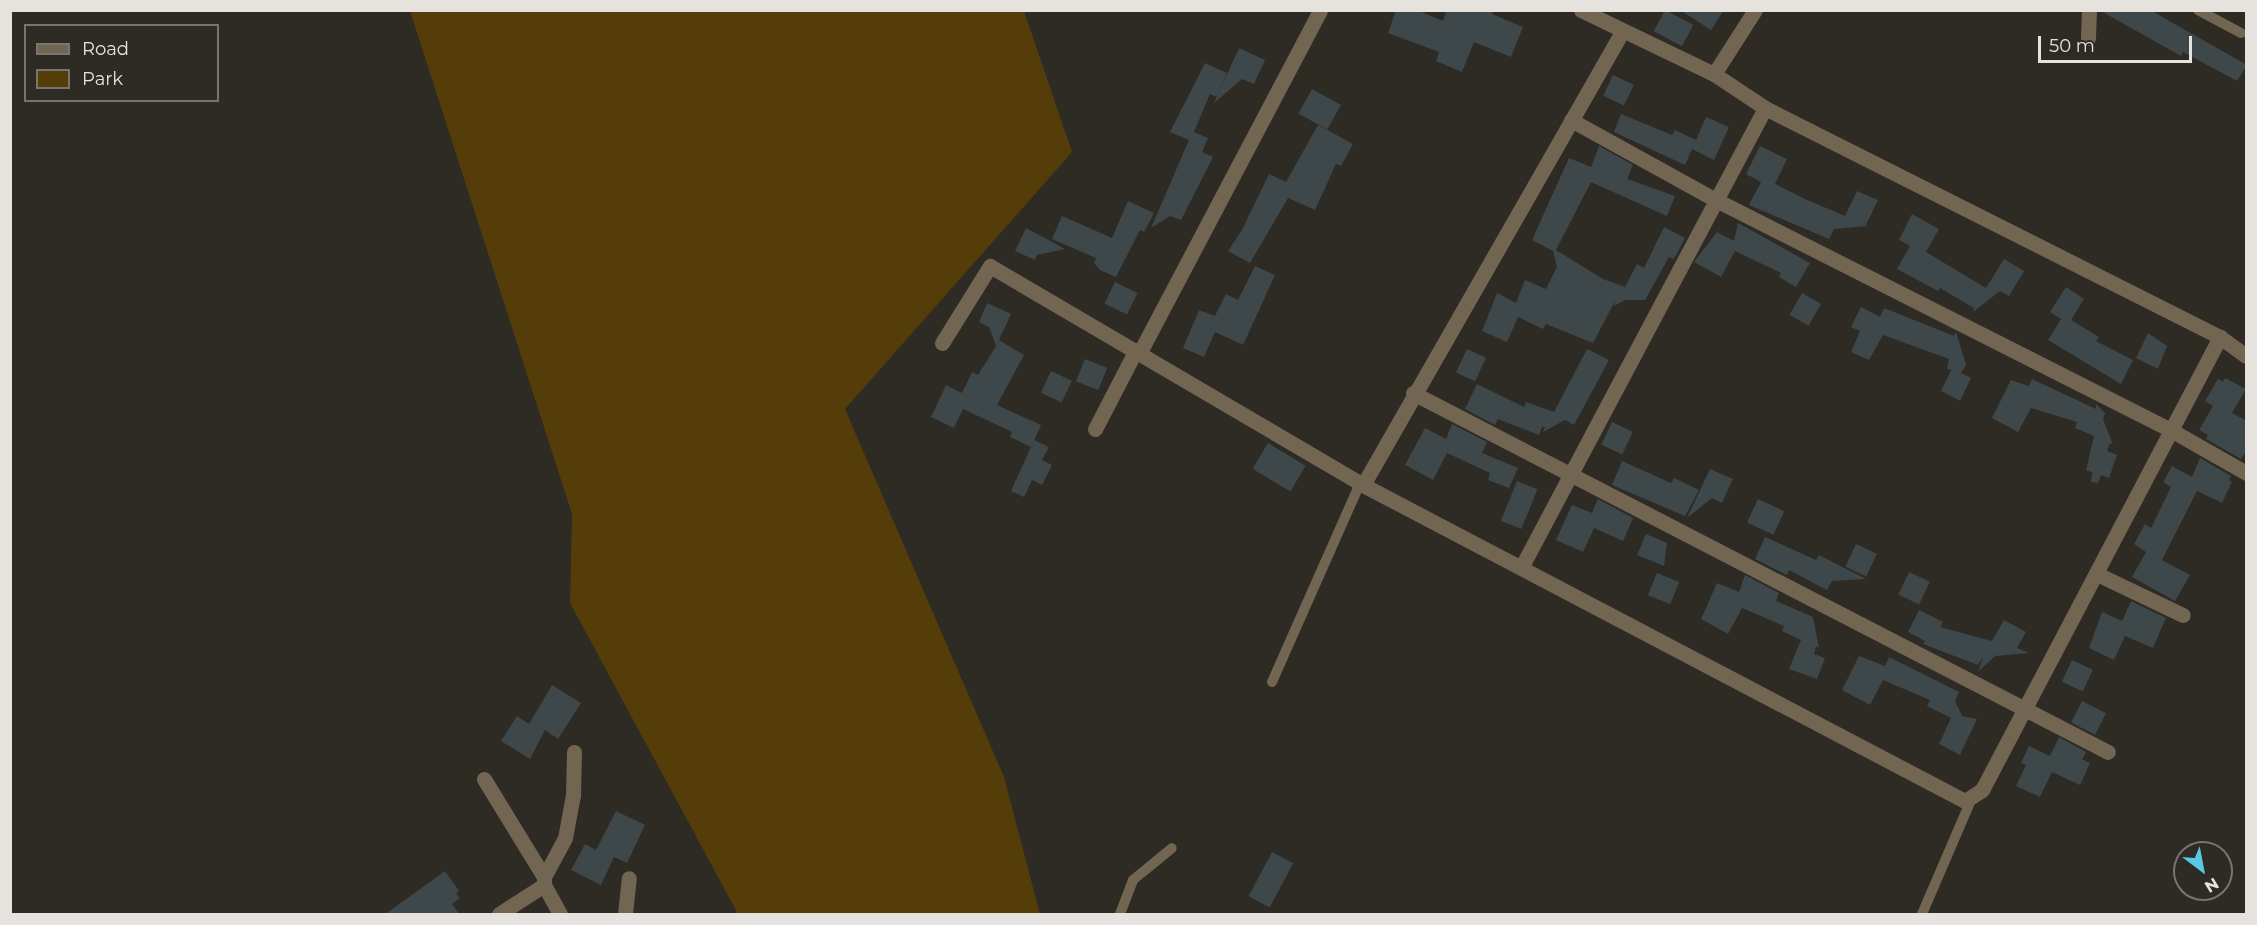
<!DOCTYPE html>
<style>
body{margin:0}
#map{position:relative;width:2257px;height:925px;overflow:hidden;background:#2e2a24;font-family:Montserrat,sans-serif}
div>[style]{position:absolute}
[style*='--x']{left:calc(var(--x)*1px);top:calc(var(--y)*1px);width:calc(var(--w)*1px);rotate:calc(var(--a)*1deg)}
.green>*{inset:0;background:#553d0a}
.building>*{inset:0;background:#3e484a;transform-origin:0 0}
.service>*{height:10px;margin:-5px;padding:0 5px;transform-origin:5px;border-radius:5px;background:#726653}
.minor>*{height:15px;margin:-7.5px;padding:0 7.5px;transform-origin:7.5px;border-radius:7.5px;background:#726653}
span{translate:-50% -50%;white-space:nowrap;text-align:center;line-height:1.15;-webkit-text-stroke:5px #2e2a24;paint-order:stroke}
.frame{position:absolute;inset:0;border:12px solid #e6e3df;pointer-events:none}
.legend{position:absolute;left:24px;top:24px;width:195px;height:78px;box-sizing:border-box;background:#2e2a24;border:2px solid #78746f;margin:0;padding:8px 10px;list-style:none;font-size:18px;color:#e6e3df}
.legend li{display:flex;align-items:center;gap:12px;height:30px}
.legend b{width:30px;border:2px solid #78746f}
.north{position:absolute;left:2173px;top:841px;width:60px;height:60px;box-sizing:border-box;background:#2e2a24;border:2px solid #78746f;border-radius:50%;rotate:148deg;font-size:16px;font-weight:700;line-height:24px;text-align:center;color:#e6e3df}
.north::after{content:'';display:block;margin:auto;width:21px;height:27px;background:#57c9e2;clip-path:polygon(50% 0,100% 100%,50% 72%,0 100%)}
.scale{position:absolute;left:2038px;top:36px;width:154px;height:27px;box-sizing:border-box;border:3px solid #e6e3df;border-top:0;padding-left:8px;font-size:18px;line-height:21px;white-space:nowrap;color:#e6e3df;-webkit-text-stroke:4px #2e2a24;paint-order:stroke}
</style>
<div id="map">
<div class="green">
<i style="clip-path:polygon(410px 11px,1024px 11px,1072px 152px,845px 409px,1004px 777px,1040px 914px,738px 914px,570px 603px,572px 514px)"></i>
</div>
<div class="building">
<i style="clip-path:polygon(1396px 10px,1417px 10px,1443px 21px,1447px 10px,1494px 10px,1492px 14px,1523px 27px,1511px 57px,1474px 42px,1462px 72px,1436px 61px,1439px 52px,1388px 33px)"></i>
<i style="left:1665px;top:10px;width:32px;height:24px;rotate:28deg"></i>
<i style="clip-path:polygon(1680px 10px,1724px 10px,1711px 30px)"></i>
<i style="clip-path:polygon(2099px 10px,2150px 10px,2247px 65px,2237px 81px,2183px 52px,2181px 56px)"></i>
<i style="clip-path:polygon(1239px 48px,1265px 60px,1254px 84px,1242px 79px,1214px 103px)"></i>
<i style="clip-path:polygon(1205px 63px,1227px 73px,1217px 97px,1210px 94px,1194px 132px,1208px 138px,1202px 152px,1213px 157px,1181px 220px,1170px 216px,1151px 228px,1189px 140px,1170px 132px)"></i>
<i style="left:1613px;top:75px;width:23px;height:23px;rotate:25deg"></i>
<i style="left:1312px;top:89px;width:33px;height:28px;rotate:29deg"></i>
<i style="clip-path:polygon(1621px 114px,1672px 135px,1675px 130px,1696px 140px,1706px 117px,1729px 127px,1714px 160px,1692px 149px,1685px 165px,1614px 132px)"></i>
<i style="clip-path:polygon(1318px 125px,1353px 144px,1341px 166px,1336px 164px,1315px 210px,1288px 198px,1250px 263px,1228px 251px,1242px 230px,1269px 174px,1286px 182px)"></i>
<i style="clip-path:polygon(1599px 146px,1633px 165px,1627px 179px,1675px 196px,1667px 216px,1591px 182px,1556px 250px,1603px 279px,1625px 287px,1637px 264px,1644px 268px,1664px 227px,1685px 238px,1674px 259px,1669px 257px,1645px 300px,1625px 300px,1614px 306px,1615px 301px,1593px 343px,1546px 324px,1543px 329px,1518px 317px,1507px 342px,1482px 331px,1497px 293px,1516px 303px,1525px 280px,1546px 289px,1557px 267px,1553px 251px,1532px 240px,1569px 158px,1591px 167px)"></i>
<i style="clip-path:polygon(1760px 146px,1787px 159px,1775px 184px,1805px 199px,1845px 216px,1857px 191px,1878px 200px,1866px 225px,1869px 226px,1834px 229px,1829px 239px,1749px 205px,1761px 182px,1746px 174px)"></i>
<i style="clip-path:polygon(1128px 201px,1154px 213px,1144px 232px,1140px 230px,1116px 277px,1100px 270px,1094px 263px,1096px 258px,1052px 239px,1062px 216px,1112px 238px)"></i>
<i style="clip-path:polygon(1912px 214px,1939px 229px,1926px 252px,1986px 288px,2004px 259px,2024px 271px,2009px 296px,2000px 291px,1973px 312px,1974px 308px,1940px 288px,1938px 291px,1897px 269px,1910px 246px,1899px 240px)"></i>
<i style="clip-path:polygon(1738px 223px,1810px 263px,1796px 287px,1779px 277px,1781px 273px,1735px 251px,1721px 277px,1694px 262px,1717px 232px,1734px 241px)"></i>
<i style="clip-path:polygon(1026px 228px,1065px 249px,1037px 255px,1035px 260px,1015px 251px)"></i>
<i style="clip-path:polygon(1255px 266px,1275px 275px,1243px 345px,1215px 332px,1204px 357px,1183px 348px,1199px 310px,1215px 316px,1226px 294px,1238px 300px)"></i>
<i style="left:1115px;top:282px;width:25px;height:24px;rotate:26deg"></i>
<i style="clip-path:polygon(2066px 287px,2084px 299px,2071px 320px,2099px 337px,2096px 341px,2133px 360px,2121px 384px,2048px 340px,2061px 319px,2050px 312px)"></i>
<i style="left:1802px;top:293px;width:22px;height:25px;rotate:30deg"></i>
<i style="clip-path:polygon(987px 303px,1011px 314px,999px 340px,1024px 355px,997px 405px,1041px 425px,1031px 447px,1010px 437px,1012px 432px,963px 409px,954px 428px,931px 417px,946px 385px,962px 393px,972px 372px,978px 375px,996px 346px,989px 327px,979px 322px)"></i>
<i style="clip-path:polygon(1861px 307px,1880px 317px,1884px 308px,1954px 336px,1956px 332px,1966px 365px,1961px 373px,1971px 378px,1960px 401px,1941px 391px,1951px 370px,1947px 369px,1949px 359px,1883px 335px,1869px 360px,1851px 352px,1860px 331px,1851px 327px)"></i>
<i style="clip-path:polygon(2148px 333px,2167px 346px,2158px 369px,2136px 358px)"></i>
<i style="left:1467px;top:349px;width:21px;height:26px;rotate:25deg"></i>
<i style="clip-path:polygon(1587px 349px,1609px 360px,1574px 425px,1565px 420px,1543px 432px,1545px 427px,1542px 427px,1539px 435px,1498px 419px,1495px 425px,1465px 409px,1477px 384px,1524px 407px,1526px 402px,1554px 412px)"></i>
<i style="left:1085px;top:359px;width:24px;height:24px;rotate:22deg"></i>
<i style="left:1051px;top:371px;width:23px;height:24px;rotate:25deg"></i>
<i style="clip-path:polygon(2225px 378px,2246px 389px,2232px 413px,2247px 421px,2247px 450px,2241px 459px,2206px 439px,2208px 435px,2199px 430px,2213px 406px,2205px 401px,2218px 379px,2223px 382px)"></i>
<i style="clip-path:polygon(2032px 379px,2096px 409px,2096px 404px,2105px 413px,2103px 419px,2113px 445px,2110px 443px,2107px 451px,2117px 455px,2109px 478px,2101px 475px,2098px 483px,2091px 482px,2092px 472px,2086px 470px,2094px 436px,2075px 428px,2077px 422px,2031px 408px,2018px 432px,1992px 418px,2011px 380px,2029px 386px)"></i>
<i style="left:1612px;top:422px;width:23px;height:25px;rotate:25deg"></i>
<i style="clip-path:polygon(1452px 424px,1487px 442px,1482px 453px,1518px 468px,1509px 488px,1488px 480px,1490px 473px,1447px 453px,1433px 480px,1405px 465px,1425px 428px,1446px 439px)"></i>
<i style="clip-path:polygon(1034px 440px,1049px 447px,1042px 460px,1052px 465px,1042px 485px,1032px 480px,1024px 497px,1011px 491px)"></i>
<i style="left:1268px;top:443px;width:44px;height:30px;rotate:31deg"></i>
<i style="clip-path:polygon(2200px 458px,2231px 476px,2229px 480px,2232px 482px,2222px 503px,2197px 491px,2162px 560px,2190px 575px,2175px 601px,2132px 577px,2146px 552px,2134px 544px,2145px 524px,2151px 528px,2171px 487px,2163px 482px,2172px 466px,2192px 477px)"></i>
<i style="clip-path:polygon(1622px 461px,1671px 483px,1674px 478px,1699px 490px,1685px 516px,1612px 485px)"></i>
<i style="clip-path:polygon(1710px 469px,1733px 479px,1722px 503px,1712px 498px,1687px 518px)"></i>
<i style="left:1517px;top:481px;width:22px;height:43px;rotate:22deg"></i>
<i style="clip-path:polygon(1598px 499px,1633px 518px,1623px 541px,1594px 528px,1583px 552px,1556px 540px,1572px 505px,1592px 513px)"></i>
<i style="left:1758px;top:499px;width:29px;height:26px;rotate:25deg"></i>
<i style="clip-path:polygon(1646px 534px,1667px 543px,1664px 566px,1637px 555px)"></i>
<i style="clip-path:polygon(1765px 537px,1816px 560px,1819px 555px,1866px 579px,1832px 581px,1827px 590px,1789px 570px,1787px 575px,1755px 559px)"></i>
<i style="left:1856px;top:544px;width:23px;height:25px;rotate:25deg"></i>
<i style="left:1909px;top:572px;width:23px;height:25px;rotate:25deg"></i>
<i style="left:1657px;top:573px;width:24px;height:24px;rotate:22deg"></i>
<i style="clip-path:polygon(1745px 575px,1779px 593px,1776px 601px,1813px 617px,1819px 648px,1816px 646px,1814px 654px,1825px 658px,1817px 679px,1789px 669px,1801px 640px,1782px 631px,1784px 626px,1742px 608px,1728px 634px,1701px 619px,1717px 583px,1739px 592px)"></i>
<i style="clip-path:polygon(2131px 601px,2166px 618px,2153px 648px,2125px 636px,2114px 660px,2089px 648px,2102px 612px,2122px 621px)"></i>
<i style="clip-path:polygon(1919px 610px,1943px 622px,1940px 627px,1992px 641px,2004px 620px,2026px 632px,2017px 648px,2029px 653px,1995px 656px,1978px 672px,1983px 657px,1978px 665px,1923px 644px,1925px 641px,1908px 632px)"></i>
<i style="clip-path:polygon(1859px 656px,1885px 666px,1889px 657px,1959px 692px,1955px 701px,1962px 716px,1977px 719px,1960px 755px,1939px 744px,1951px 718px,1927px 706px,1930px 700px,1883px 680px,1870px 705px,1842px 690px)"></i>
<i style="left:2072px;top:660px;width:23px;height:24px;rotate:25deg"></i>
<i style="clip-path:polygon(552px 685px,581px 703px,558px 739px,545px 730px,530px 759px,501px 741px,517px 716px,529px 724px)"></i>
<i style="left:2082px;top:701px;width:27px;height:24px;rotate:27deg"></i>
<i style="clip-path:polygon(2059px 737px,2086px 752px,2082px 759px,2090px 763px,2080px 785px,2052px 772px,2040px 797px,2016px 786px,2026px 765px,2021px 763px,2029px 746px,2050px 756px)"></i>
<i style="clip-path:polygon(616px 811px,645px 825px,627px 863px,614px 857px,601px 885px,571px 870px,585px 844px,596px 850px)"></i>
<i style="left:1272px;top:852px;width:24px;height:50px;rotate:28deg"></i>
<i style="clip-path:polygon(445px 871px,459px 891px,456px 893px,460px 898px,452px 904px,460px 915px,384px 915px)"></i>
</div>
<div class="service">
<i style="--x:2198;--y:10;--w:49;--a:28.1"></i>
<i style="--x:1272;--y:682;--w:218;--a:-66.1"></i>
<i style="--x:1120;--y:914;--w:36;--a:-69"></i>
<i style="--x:1133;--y:880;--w:50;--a:-39.4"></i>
<i style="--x:1922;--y:914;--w:124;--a:-66.7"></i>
</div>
<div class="minor">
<i style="--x:1581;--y:10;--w:148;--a:25.7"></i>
<i style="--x:1714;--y:74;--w:61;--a:33.7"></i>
<i style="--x:1765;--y:108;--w:509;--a:26.72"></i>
<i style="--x:2220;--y:337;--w:32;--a:36"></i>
<i style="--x:2088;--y:38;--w:28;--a:-88"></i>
<i style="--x:1714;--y:74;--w:76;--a:-57.4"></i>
<i style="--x:1571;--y:120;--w:168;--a:28.9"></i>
<i style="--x:1718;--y:201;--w:505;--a:26.82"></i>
<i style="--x:2169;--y:429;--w:89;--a:29.7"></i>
<i style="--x:942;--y:343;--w:91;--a:-58.1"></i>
<i style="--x:990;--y:266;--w:433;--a:30.4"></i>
<i style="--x:1363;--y:485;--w:680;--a:27.7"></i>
<i style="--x:1965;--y:801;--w:20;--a:-33"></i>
<i style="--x:1982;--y:790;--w:512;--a:-62.28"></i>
<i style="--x:1140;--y:352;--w:386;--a:-62.2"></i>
<i style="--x:1413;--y:393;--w:782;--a:27.32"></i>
<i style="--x:1095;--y:429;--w:89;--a:-62.6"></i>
<i style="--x:1363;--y:485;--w:522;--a:-60.24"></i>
<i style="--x:1522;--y:566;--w:518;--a:-62.05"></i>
<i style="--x:2097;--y:574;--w:95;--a:25.5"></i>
<i style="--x:484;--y:779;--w:115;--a:58.5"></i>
<i style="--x:544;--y:877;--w:8;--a:90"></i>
<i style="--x:544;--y:885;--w:33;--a:61"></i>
<i style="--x:544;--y:877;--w:44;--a:-61.7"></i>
<i style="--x:565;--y:838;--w:44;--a:-79.5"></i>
<i style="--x:573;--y:795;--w:43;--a:-88.7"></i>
<i style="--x:499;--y:914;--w:54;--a:-32.8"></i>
<i style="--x:625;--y:914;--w:36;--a:-84"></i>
</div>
<div class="frame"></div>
<ul class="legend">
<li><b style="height:8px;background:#726653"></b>Road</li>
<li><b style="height:16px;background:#553d0a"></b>Park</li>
</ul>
<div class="north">N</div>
<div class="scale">50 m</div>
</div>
